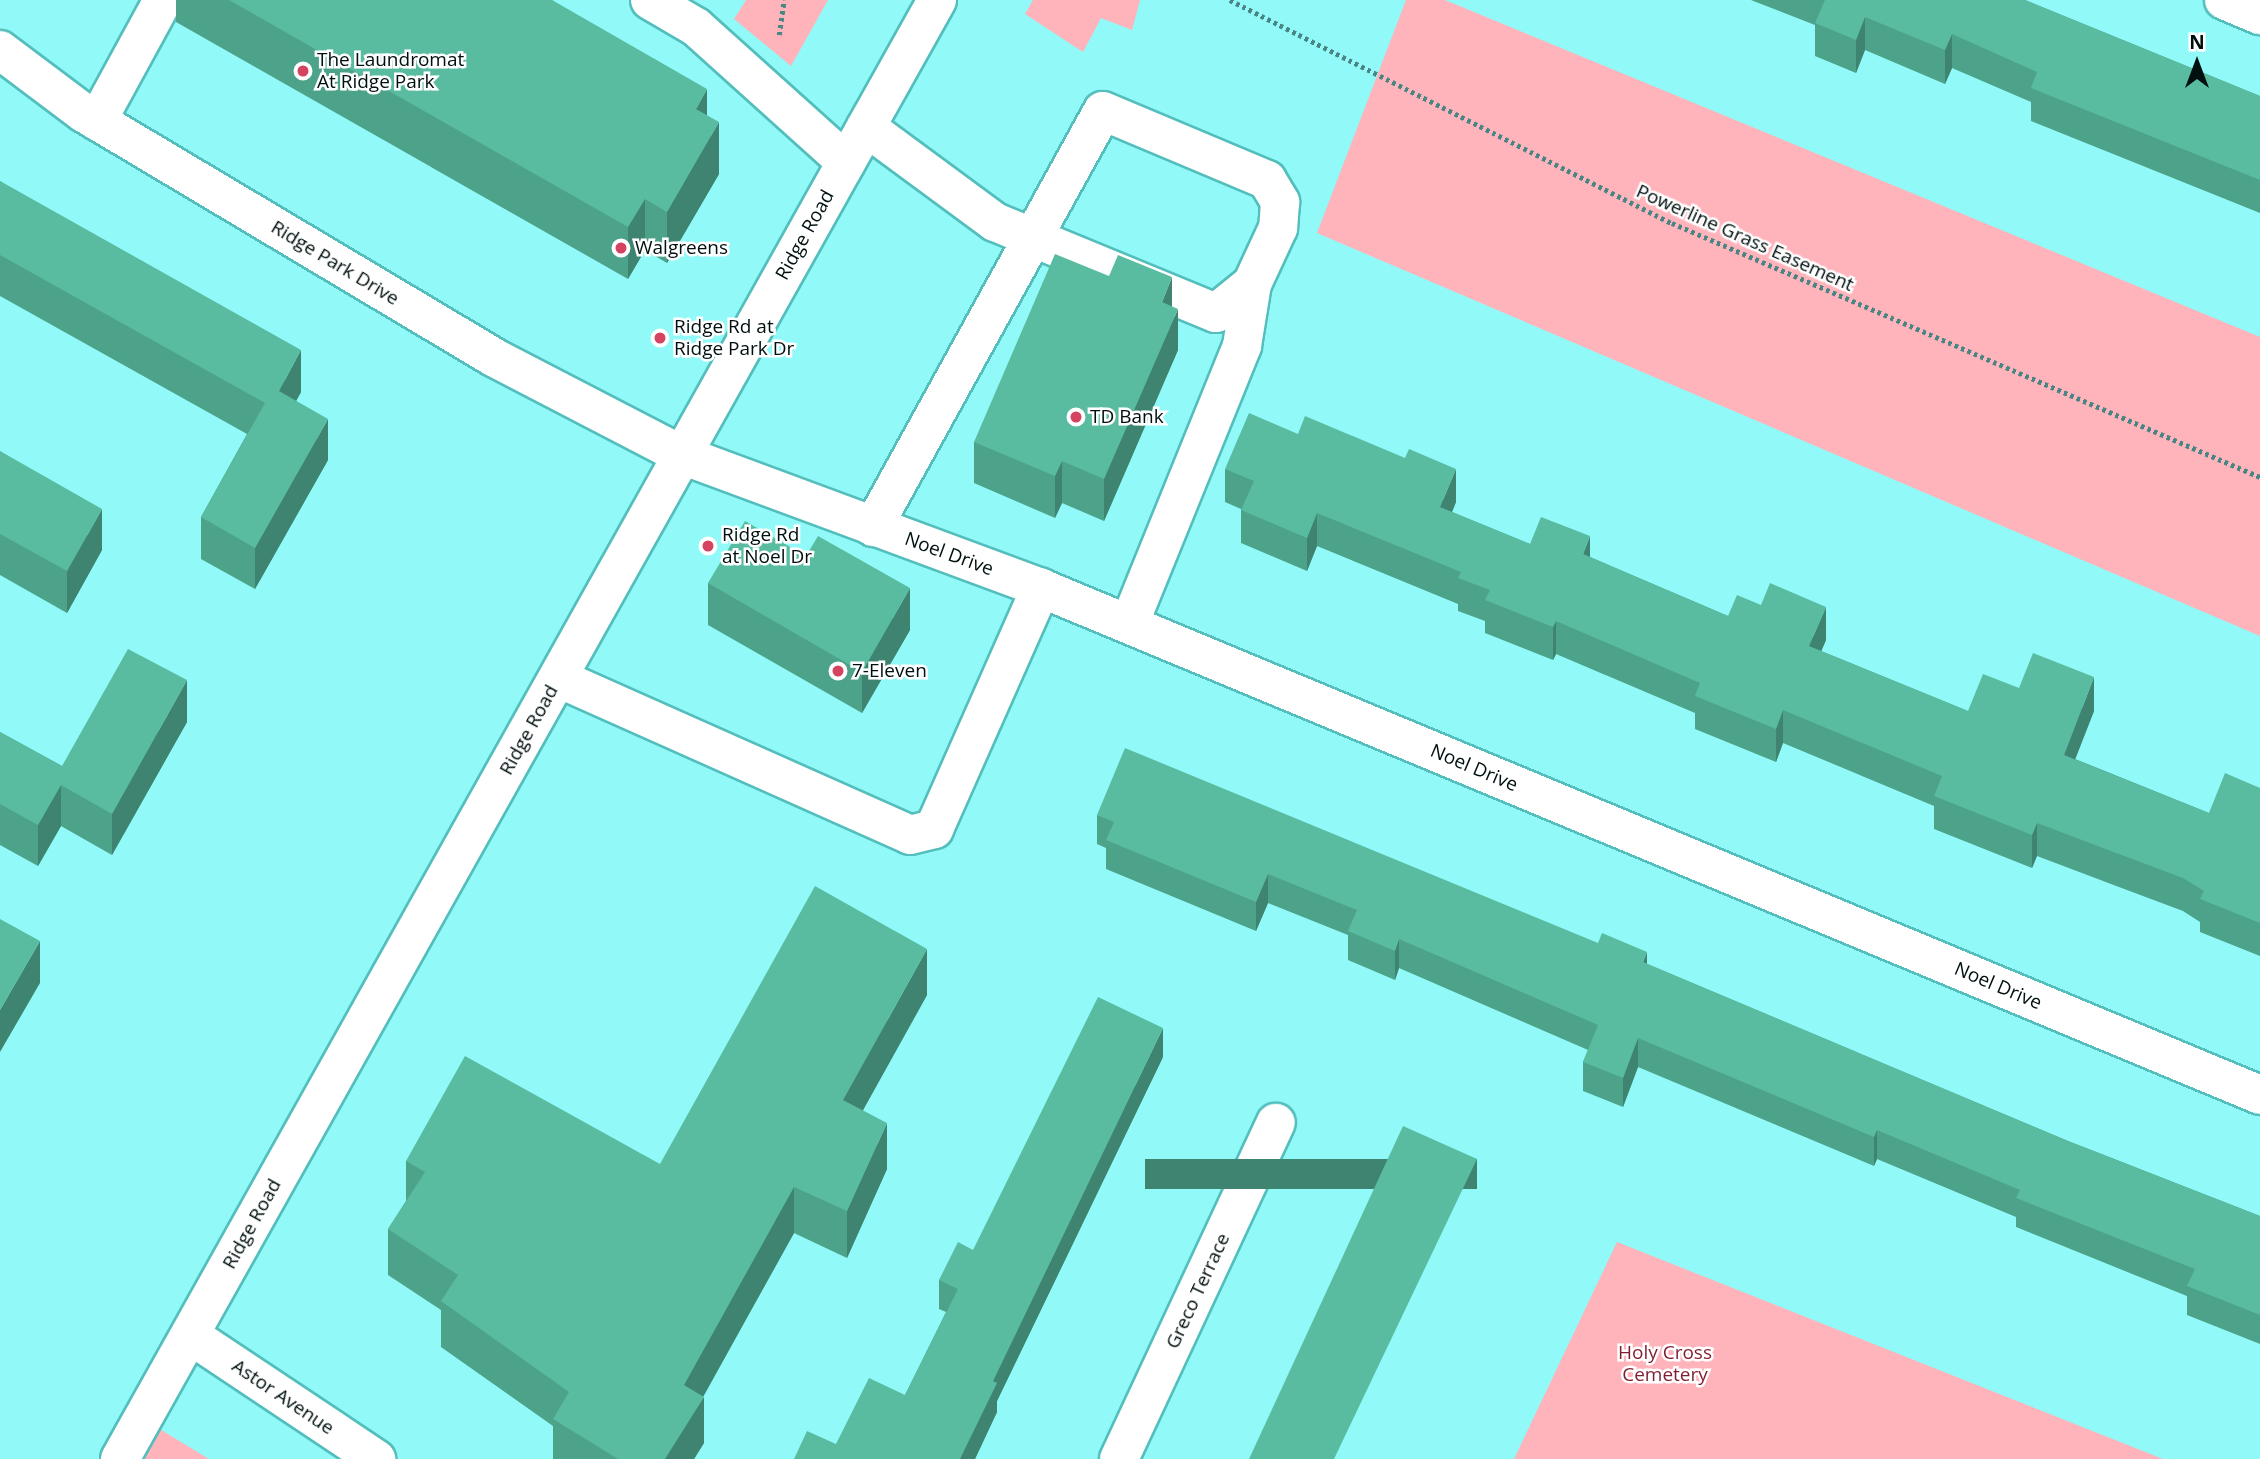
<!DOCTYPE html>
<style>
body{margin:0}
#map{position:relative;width:2260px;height:1459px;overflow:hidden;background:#91faf8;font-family:"Open Sans",sans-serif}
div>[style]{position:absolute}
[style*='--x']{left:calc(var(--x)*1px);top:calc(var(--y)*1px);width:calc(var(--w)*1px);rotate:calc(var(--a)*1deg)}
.green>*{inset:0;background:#ffb3ba}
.path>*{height:4.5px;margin-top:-2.25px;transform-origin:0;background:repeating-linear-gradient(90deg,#498584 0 3.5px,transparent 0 7px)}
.roads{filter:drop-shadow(2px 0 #53bebc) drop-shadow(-2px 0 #53bebc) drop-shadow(0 2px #53bebc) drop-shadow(0 -2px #53bebc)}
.minor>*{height:38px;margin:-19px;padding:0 19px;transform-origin:19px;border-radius:19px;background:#fff}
.major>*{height:38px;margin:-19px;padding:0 19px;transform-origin:19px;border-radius:19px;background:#fff}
.wall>*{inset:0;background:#4da28a}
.shaded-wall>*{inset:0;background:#3e8471;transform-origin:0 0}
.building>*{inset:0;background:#59bca1}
.dots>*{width:19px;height:19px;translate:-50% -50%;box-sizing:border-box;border:4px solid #fff;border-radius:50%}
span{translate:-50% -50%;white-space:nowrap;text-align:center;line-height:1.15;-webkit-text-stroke:5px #fff;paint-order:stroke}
.poi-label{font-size:19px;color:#000f0f}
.left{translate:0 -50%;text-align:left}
.street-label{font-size:19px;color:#000f0f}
.park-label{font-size:19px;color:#7f1e33}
.north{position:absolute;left:2162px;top:28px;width:70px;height:70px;-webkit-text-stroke:5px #fff;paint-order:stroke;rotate:0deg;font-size:19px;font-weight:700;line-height:28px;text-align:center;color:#000f0f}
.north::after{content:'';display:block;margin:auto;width:24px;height:32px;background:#000f0f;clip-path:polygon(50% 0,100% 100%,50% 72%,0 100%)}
</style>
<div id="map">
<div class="green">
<i style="clip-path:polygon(746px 0,828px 0,791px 66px,734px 19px)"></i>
<i style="clip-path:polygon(1033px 0,1140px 0,1132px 30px,1101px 18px,1083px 52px,1025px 14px)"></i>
<i style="clip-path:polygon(1406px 0,1445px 0,2260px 337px,2260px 636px,1317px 233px)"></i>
<i style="clip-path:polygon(1617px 1242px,2163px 1459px,1514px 1459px)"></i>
<i style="clip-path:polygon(143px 1419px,209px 1459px,120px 1459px)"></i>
</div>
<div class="path">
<i style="--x:1230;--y:0;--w:495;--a:26.8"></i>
<i style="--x:1672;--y:223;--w:641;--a:23.36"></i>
<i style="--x:779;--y:35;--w:35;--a:-82"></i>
</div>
<div class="roads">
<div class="minor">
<i style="--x:650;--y:0;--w:53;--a:30.4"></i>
<i style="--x:696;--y:27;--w:202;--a:42"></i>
<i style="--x:2224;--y:0;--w:39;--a:23"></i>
<i style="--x:0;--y:50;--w:105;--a:36.9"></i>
<i style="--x:84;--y:113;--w:476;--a:30.8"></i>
<i style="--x:493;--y:357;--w:213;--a:27.4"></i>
<i style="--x:682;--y:455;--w:383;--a:20.3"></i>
<i style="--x:1041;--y:588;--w:1320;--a:22.58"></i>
<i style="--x:97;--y:121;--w:138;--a:-61.4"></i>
<i style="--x:866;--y:127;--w:160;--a:36.4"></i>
<i style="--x:995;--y:222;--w:239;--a:22.4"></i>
<i style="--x:1216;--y:313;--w:46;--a:-38.9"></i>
<i style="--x:873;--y:527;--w:475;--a:-61.1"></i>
<i style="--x:1103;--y:111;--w:178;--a:22.8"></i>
<i style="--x:1267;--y:180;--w:26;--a:59"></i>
<i style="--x:1280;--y:202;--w:26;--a:94"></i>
<i style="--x:1278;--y:228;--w:62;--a:114.9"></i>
<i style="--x:1252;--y:284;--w:63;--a:99.2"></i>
<i style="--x:1242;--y:346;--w:300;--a:112.1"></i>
<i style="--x:558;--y:678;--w:385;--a:24"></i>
<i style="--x:910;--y:835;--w:25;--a:-14"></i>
<i style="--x:934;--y:829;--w:264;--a:-66.1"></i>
<i style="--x:190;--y:1335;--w:224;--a:33.7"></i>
<i style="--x:1119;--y:1459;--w:371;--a:-65"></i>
</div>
<div class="major">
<i style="--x:120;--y:1459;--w:1672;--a:-60.75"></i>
</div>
</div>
<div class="wall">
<i style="clip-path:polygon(176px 0,552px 0,707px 115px,719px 174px,667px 263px,645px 250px,628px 279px,176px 22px)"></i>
<i style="clip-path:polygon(1751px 0,2025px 0,2260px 96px,2260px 213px,2031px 121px,2031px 102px,1952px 68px,1945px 84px,1865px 50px,1856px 73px,1815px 56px,1815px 25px)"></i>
<i style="clip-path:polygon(0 181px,301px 392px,296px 401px,328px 460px,255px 589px,201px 559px,201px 517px,247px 434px,0 296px)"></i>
<i style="clip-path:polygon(1172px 306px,1178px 350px,1104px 521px,1062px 503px,1055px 518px,974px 483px,974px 442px)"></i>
<i style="clip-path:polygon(0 451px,102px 550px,67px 613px,0 575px)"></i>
<i style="clip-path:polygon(1225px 469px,1456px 502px,1452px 512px,1530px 544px,1590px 557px,1728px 616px,1826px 640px,1821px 651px,1968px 711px,2019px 688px,2094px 711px,2075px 759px,2209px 813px,2260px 788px,2260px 956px,2200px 932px,2200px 922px,2183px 911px,2037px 856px,2032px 868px,1934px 829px,1934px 806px,1783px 743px,1776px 762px,1695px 729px,1695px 713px,1556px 654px,1553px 660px,1485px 633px,1485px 621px,1458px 611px,1458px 604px,1317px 546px,1307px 571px,1241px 543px,1241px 509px,1225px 502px)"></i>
<i style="clip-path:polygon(806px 556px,910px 630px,862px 713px,708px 625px,708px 583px)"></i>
<i style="clip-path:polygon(187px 722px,112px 855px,61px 826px,38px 866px,0 845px,0 732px,62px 766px)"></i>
<i style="clip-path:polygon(1097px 815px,1647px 964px,2068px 1141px,2260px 1216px,2260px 1344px,2187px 1315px,2187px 1296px,2016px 1227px,2016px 1217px,1877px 1159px,1874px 1166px,1638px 1067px,1623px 1107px,1583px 1091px,1583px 1062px,1588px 1050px,1399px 968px,1395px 980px,1348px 960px,1348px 935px,1268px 903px,1256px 931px,1106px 869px,1106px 848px,1097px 844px)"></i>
<i style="clip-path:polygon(927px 995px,863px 1110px,887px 1169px,847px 1258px,794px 1233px,703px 1396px,704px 1443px,694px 1459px,553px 1459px,553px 1426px,441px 1347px,441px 1310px,388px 1275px,388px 1229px,406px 1201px,406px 1161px,660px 1164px)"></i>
<i style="clip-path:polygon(1163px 1057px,997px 1401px,997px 1412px,975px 1459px,794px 1459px,836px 1444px,905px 1395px,946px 1312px,939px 1309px,939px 1280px,973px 1250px)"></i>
</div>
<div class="shaded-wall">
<i style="clip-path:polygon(1865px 17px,1865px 50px,1856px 73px,1856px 40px)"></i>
<i style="clip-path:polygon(1952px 34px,1952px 68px,1945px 84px,1945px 50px)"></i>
<i style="clip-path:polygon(707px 89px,707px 140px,696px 109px)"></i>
<i style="clip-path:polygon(719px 122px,719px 174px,667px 263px,667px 212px)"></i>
<i style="clip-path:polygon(645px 199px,645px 250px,628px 279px,628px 227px)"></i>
<i style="clip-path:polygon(1172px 277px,1172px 319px,1162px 302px)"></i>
<i style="clip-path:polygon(1178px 309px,1178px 350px,1104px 521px,1104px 479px)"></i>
<i style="clip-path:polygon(301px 350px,301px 392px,279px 432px,279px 391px)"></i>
<i style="clip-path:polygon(328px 419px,328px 460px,255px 589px,255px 548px)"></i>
<i style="clip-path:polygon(1062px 461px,1062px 503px,1055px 518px,1055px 476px)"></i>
<i style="clip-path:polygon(1456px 469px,1456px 502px,1440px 541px,1440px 507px)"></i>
<i style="clip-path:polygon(102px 509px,102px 550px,67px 613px,67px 571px)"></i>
<i style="clip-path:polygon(1317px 513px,1317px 546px,1307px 571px,1307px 538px)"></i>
<i style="clip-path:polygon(1590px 536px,1590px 569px,1583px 554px)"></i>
<i style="clip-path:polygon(910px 588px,910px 630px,862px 713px,862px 672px)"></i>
<i style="clip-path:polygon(1826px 607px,1826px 640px,1809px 680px,1809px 646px)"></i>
<i style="clip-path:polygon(1556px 621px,1556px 654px,1553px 660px,1553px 627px)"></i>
<i style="clip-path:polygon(2094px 677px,2094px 711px,2064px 788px,2064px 755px)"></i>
<i style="clip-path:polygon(187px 680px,187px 722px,112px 855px,112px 814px)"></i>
<i style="clip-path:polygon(1783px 710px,1783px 743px,1776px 762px,1776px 729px)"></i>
<i style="clip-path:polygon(61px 785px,61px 826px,38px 866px,38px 825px)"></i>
<i style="clip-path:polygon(2037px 823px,2037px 856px,2032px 868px,2032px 835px)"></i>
<i style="clip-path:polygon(1268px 874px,1268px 903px,1256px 931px,1256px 902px)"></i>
<i style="clip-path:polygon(1399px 939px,1399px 968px,1395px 980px,1395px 951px)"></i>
<i style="clip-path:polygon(40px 941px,40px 983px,0 1052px,0 1010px)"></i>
<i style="clip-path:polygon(927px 949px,927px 995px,843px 1146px,843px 1100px)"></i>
<i style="clip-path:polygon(1647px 952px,1647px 981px,1643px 962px)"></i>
<i style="clip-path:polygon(1163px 1028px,1163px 1057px,997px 1401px,997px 1412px,975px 1459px,960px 1459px,993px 1381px)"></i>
<i style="clip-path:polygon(1638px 1038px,1638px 1067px,1623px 1107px,1623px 1078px)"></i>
<i style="clip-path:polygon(887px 1123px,887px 1169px,847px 1258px,847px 1211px)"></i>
<i style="clip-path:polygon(1877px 1130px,1877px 1159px,1874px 1166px,1874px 1137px)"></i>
<i style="left:1477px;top:1159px;width:30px;height:332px;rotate:90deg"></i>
<i style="clip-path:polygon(794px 1187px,794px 1233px,697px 1408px,704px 1397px,704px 1443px,694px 1459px,665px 1459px,684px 1385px)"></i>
</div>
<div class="building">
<i style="clip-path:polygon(229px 0,552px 0,707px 89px,696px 109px,719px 122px,667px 212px,645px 199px,628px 227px)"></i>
<i style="clip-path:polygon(1825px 0,2025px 0,2260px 96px,2260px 180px,2031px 88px,2037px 72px,1952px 34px,1945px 50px,1865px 17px,1856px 40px,1815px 23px)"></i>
<i style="clip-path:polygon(0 181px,301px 350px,279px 391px,328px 419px,255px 548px,201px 517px,265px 403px,0 255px)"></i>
<i style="clip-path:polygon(1055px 254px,1109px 276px,1118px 255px,1172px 277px,1162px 302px,1178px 309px,1104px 479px,1062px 461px,1055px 476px,974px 442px)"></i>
<i style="clip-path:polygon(1249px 413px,1298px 434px,1305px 416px,1405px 458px,1409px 449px,1456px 469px,1440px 507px,1530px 544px,1541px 517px,1590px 536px,1583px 554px,1728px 616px,1737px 595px,1761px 605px,1770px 583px,1826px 607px,1809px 646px,1968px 711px,1983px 674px,2019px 688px,2033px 653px,2094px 677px,2064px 755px,2209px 813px,2225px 773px,2260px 788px,2260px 923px,2200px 899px,2204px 891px,2183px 878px,2037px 823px,2032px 835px,1934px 796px,1942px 776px,1783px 710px,1776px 729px,1695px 696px,1700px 683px,1556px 621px,1553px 627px,1485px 600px,1490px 590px,1458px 578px,1461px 572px,1317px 513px,1307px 538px,1241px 510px,1254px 481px,1225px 469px)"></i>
<i style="clip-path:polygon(0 451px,102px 509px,67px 571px,0 534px)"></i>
<i style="clip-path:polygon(745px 521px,806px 556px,818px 536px,910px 588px,862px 672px,708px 583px)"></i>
<i style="clip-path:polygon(128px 649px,187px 680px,112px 814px,61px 785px,38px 825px,0 804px,0 732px,62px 766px)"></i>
<i style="clip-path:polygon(1125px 748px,1598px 943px,1602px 933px,1647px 952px,1643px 962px,2068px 1141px,2260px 1216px,2260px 1315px,2187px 1286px,2195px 1269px,2016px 1198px,2020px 1190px,1877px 1130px,1874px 1137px,1638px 1038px,1623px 1078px,1583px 1062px,1598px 1025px,1399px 939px,1395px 951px,1348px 931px,1357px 910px,1268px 874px,1256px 902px,1106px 840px,1114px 822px,1097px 815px)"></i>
<i style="clip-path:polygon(815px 886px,927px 949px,843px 1100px,887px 1123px,847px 1211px,794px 1187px,684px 1385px,704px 1397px,665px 1459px,618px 1459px,553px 1419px,569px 1392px,441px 1301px,458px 1275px,388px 1229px,425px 1172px,406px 1161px,465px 1056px,660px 1164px)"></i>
<i style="clip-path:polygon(0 919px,40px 941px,0 1010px)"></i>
<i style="clip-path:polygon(1098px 997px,1163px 1028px,993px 1381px,997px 1383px,960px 1459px,794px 1459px,807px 1431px,836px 1444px,869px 1378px,905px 1395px,958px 1289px,939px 1280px,958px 1242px,973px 1250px)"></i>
<i style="clip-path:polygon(1403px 1126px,1477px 1159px,1334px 1459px,1249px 1459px)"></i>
</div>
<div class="dots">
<i style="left:303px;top:71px;background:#d4435f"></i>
<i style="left:621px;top:248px;background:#d4435f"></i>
<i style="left:660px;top:338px;background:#d4435f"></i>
<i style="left:1076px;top:417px;background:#d4435f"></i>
<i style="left:708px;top:546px;background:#d4435f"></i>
<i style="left:838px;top:671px;background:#d4435f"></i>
</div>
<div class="poi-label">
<span class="left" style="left:317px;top:71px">The Laundromat<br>At Ridge Park</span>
<span class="left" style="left:635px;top:248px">Walgreens</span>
<span class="left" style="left:674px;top:338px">Ridge Rd at<br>Ridge Park Dr</span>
<span class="left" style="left:1090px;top:417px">TD Bank</span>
<span class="left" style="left:722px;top:546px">Ridge Rd<br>at Noel Dr</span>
<span class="left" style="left:852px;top:671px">7-Eleven</span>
</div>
<div class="street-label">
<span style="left:805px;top:235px;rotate:-61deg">Ridge Road</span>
<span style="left:1745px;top:238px;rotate:24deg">Powerline Grass Easement</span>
<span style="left:335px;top:263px;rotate:31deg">Ridge Park Drive</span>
<span style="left:949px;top:554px;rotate:20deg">Noel Drive</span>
<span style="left:529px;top:730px;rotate:-61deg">Ridge Road</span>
<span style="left:1474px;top:768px;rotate:23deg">Noel Drive</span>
<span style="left:1998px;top:986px;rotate:23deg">Noel Drive</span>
<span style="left:252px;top:1224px;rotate:-61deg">Ridge Road</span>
<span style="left:1198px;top:1291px;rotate:-65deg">Greco Terrace</span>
<span style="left:283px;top:1397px;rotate:34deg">Astor Avenue</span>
</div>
<div class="park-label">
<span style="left:1665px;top:1364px">Holy Cross<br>Cemetery</span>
</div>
<div class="north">N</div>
</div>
